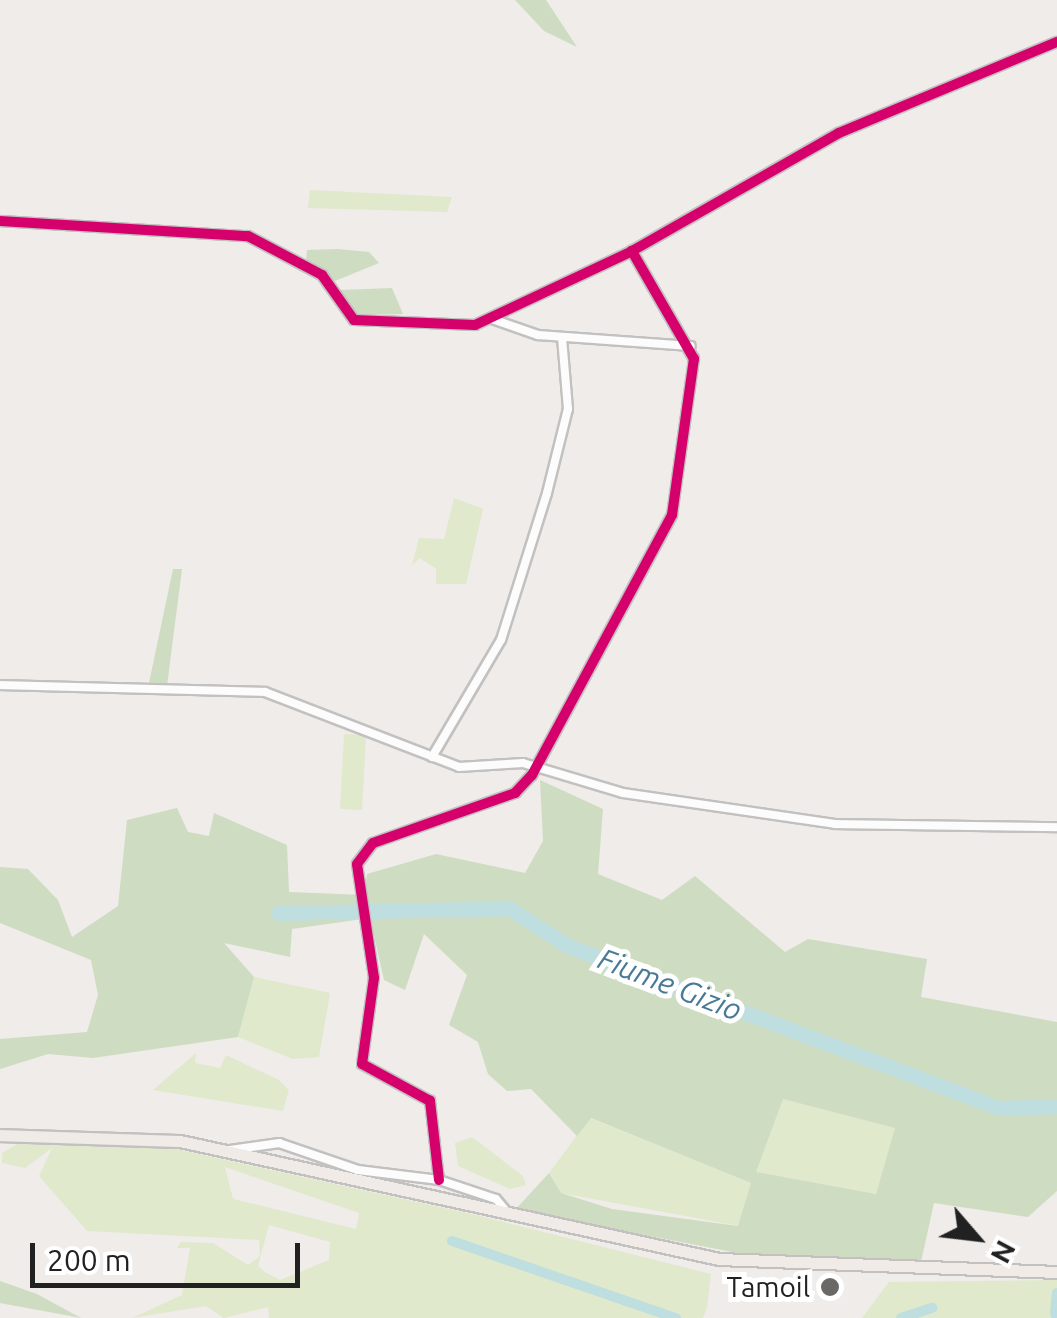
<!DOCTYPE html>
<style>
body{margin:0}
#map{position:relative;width:1057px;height:1318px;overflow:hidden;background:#efecea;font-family:Ubuntu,sans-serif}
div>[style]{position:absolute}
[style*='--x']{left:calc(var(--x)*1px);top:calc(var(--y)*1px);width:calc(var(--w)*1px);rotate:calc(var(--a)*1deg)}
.grass>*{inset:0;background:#e0e9cb;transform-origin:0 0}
.forest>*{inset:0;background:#cedcc1}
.canal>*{height:10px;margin:-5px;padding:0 5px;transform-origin:5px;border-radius:5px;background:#bfdee0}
.river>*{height:15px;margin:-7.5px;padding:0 7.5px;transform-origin:7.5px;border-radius:7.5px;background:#bfdee0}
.roads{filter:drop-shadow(2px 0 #c2c1c0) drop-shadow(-2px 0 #c2c1c0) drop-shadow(0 2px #c2c1c0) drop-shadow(0 -2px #c2c1c0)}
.minor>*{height:8px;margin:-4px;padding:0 4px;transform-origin:4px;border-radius:4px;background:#fdfcfc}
.primary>*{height:11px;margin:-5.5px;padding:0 5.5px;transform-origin:5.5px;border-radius:5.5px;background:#f1ebe7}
.cycleway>*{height:10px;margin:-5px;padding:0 5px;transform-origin:5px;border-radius:5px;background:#d6006c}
.dots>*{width:28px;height:28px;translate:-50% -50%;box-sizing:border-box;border:5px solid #fff;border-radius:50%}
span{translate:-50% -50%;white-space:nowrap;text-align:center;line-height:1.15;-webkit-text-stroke:10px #fff;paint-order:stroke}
.poi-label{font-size:28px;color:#212121}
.right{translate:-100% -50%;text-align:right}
.water-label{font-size:30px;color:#477a96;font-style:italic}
.north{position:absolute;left:927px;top:1188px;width:100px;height:100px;-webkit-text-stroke:8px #fff;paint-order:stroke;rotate:118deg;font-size:28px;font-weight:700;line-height:40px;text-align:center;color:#212121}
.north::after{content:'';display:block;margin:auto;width:35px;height:45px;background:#212121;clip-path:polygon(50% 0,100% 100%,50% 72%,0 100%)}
.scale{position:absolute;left:30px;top:1243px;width:270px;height:45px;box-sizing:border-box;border:5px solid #212121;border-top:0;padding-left:12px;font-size:30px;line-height:35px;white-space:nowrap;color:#212121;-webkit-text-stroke:8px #fff;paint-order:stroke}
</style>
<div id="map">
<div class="grass">
<i style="clip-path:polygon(310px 190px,452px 197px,447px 212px,308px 208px)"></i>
<i style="clip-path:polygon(454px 498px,483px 509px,466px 584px,436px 584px,436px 569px,420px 558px,412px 565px,419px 538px,444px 539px)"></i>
<i style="left:344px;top:734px;width:22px;height:75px;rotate:3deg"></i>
<i style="clip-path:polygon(254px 977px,330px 993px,319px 1057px,293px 1059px,238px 1037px)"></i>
<i style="clip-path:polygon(196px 1053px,195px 1063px,220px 1068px,226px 1055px,279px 1080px,289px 1090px,283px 1111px,153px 1090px)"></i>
<i style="clip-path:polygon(783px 1099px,896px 1128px,876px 1194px,755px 1172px)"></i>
<i style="clip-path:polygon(590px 1118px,751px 1183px,739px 1226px,561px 1193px,549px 1173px)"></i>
<i style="clip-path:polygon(472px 1137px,523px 1176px,526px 1185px,510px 1189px,458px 1166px,455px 1143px)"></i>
<i style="clip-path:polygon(evenodd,23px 1141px,162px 1146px,476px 1215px,711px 1274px,707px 1307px,703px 1318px,269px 1318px,268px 1307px,224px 1318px,206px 1306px,132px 1318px,182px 1295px,190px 1248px,177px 1248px,181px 1242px,213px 1243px,248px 1265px,260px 1256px,259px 1240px,87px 1231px,39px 1176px,52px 1148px,25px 1168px,2px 1163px,2px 1153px,23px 1141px,225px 1167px,359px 1213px,356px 1229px,233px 1199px,225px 1167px,23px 1141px,269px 1225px,330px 1242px,329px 1260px,280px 1280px,265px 1272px,258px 1266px,269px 1225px)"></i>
<i style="clip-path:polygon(1057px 1280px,1057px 1318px,862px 1318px,889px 1282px)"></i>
</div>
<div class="forest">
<i style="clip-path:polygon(515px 0,546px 0,577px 47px,544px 31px)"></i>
<i style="clip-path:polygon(337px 249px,369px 252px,379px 263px,335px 281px,306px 264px,307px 250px)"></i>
<i style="clip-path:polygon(392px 288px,403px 314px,355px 315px,340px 290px)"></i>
<i style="clip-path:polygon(173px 569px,182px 569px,167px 686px,149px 683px)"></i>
<i style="clip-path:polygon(evenodd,540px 780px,603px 809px,598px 874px,662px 900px,695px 876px,785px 952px,808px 939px,927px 959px,921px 997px,1057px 1022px,1057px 1191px,1028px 1217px,934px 1203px,921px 1262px,753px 1256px,515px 1210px,549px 1173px,561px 1193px,612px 1209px,738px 1226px,751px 1183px,591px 1118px,577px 1136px,531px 1089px,507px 1091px,488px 1074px,478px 1042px,449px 1025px,467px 975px,424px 934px,405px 990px,384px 980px,370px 918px,292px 929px,290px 957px,224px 943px,254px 977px,238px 1037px,93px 1058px,48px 1054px,0 1069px,0 1039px,87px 1032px,98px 995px,91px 960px,0 923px,0 867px,28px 869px,58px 900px,72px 937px,118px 906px,127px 820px,177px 808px,188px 832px,209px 836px,214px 813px,287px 845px,289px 892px,364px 895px,367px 874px,436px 854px,525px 873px,543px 841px,540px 780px,783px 1099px,895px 1128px,876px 1194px,756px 1172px,783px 1099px)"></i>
<i style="clip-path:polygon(0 1281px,37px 1294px,81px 1318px,0 1303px)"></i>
</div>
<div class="canal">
<i style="--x:452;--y:1241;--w:237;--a:19"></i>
<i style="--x:1055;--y:1314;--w:21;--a:-85"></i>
<i style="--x:901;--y:1318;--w:33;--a:-18"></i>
</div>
<div class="river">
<i style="--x:278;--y:913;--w:231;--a:-1.2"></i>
<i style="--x:509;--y:908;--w:70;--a:32.8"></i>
<i style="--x:568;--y:946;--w:460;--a:20.6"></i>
<i style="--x:999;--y:1108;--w:58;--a:-2"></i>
</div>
<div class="roads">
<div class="minor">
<i style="--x:0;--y:221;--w:248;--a:3.5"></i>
<i style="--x:248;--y:236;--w:84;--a:27.8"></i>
<i style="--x:322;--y:275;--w:55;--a:54.6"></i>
<i style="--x:354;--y:320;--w:121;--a:2.4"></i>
<i style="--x:475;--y:325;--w:174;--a:-25.2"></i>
<i style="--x:632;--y:251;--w:238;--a:-29.7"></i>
<i style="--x:839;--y:133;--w:236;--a:-22.7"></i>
<i style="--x:492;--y:319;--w:49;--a:19.2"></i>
<i style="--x:538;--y:335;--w:153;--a:4.1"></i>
<i style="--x:0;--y:685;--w:265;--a:1.5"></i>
<i style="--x:265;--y:692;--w:208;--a:21.1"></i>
<i style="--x:459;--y:767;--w:64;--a:-3.6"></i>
<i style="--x:523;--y:763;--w:104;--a:16.7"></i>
<i style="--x:623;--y:793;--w:214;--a:8.3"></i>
<i style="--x:835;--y:824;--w:222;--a:0.8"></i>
<i style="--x:432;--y:757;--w:136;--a:-59.5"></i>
<i style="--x:501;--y:640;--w:154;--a:-72.6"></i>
<i style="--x:547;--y:493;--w:87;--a:-76"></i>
<i style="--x:568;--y:409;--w:72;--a:-94.8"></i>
<i style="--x:223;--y:1151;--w:57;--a:-8.1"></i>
<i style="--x:279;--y:1143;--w:83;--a:18.9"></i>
<i style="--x:358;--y:1170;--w:82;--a:7"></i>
<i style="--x:439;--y:1180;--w:60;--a:18.4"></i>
<i style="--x:496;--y:1199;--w:17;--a:50"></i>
<i style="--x:439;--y:1180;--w:80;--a:-96.5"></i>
<i style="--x:430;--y:1101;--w:77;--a:-151.4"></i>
<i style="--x:362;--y:1064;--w:87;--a:-82.1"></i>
<i style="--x:374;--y:978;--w:115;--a:-98.5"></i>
<i style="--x:357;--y:864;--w:26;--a:-53"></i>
<i style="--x:373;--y:843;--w:151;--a:-19.4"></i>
<i style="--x:515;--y:793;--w:25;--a:-47"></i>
<i style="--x:532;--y:775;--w:295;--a:-61.7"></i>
<i style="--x:672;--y:515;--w:158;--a:-82"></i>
<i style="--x:694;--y:359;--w:125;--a:-119.9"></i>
</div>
<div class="primary">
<i style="--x:0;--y:1135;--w:180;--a:1.9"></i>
<i style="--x:180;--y:1141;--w:552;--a:12.35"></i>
<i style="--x:719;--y:1259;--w:338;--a:2.2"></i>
</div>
</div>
<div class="cycleway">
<i style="--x:0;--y:221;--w:248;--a:3.5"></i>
<i style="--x:248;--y:236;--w:84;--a:27.8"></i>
<i style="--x:322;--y:275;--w:55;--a:54.6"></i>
<i style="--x:354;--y:320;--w:121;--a:2.4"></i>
<i style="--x:475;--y:325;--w:174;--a:-25.2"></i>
<i style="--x:632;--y:251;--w:238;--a:-29.7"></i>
<i style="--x:839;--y:133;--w:236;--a:-22.7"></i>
<i style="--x:439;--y:1180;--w:80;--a:-96.5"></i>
<i style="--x:430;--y:1101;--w:77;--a:-151.4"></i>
<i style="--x:362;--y:1064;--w:87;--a:-82.1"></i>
<i style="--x:374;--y:978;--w:115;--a:-98.5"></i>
<i style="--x:357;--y:864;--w:26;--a:-53"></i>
<i style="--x:373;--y:843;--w:151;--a:-19.4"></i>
<i style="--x:515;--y:793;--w:25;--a:-47"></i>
<i style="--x:532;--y:775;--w:295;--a:-61.7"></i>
<i style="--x:672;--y:515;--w:158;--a:-82"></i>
<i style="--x:694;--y:359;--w:125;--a:-119.9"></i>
</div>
<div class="dots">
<i style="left:830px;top:1287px;background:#696867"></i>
</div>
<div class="poi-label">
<span class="right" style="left:810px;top:1287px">Tamoil</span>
</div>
<div class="water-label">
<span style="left:670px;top:984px;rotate:21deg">Fiume Gizio</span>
</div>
<div class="north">N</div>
<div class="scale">200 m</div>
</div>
